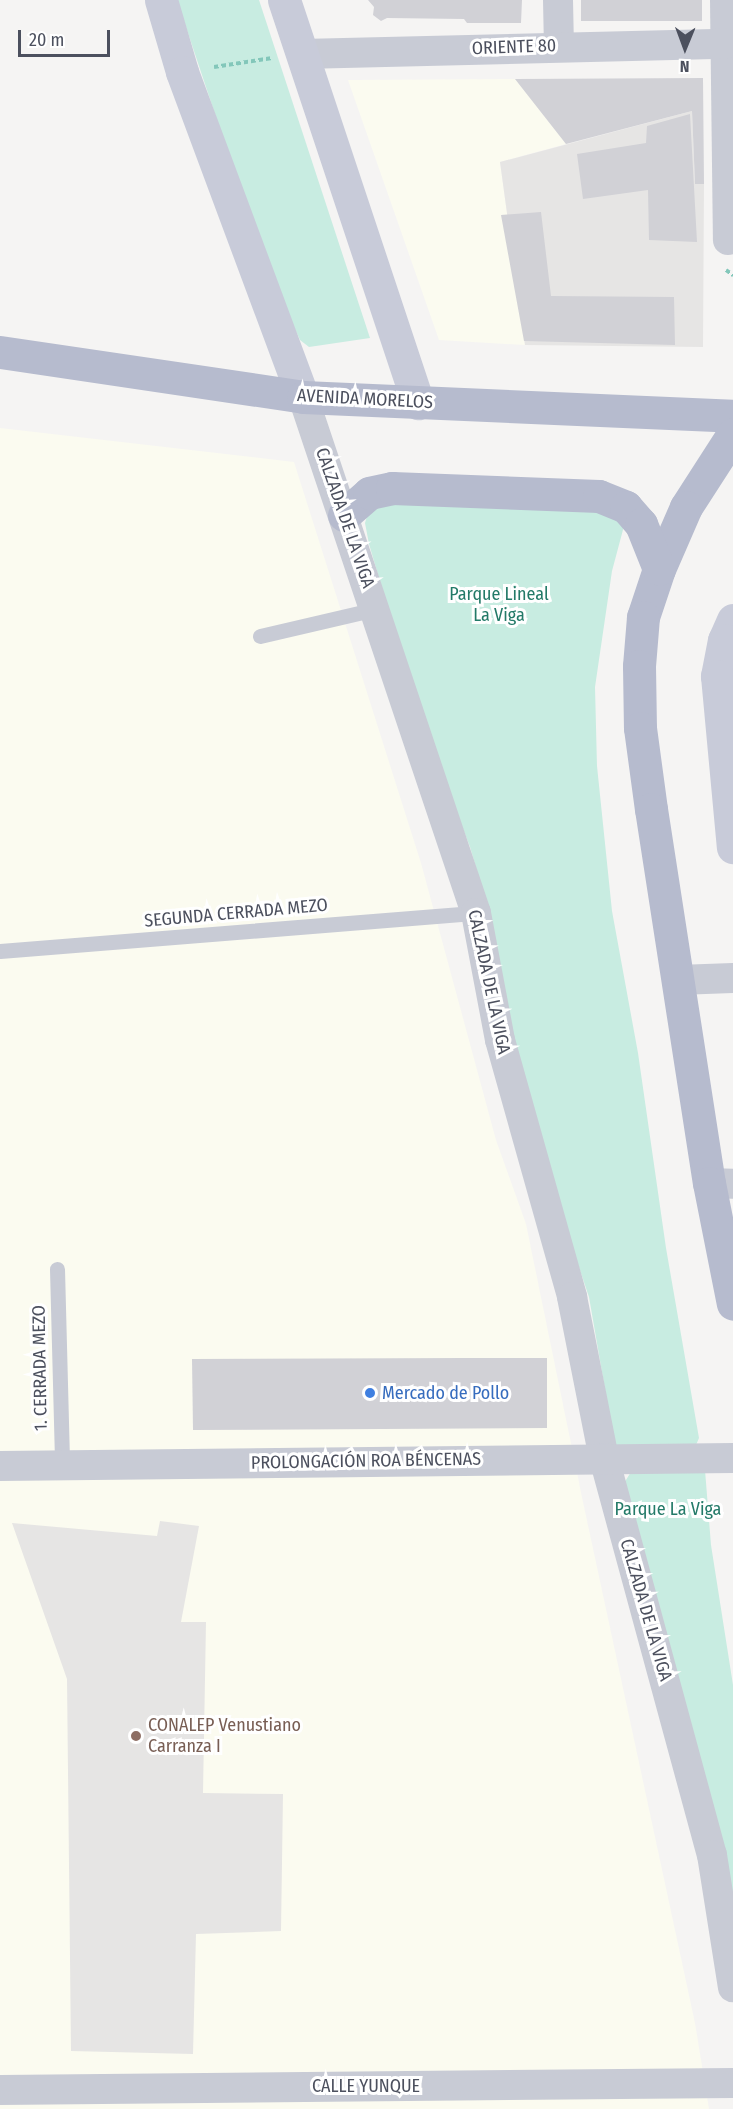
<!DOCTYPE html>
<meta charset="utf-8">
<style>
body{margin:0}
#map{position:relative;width:733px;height:2109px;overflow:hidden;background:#f5f4f3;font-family:"Fira Sans Condensed",sans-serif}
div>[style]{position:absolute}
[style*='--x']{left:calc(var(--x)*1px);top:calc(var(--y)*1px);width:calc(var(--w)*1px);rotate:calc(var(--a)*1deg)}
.commercial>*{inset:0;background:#fbfbf0}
.education>*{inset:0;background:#e6e5e4}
.green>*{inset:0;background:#c8ece1}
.building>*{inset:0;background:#d1d1d6;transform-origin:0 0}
.path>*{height:4px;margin-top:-2px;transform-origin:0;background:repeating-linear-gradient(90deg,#83c7ba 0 4.5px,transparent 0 7.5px)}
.lane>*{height:15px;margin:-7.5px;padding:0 7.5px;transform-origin:7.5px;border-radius:7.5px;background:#c8cbd5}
.street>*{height:30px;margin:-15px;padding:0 15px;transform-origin:15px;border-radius:15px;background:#c8cbd5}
.secondary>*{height:33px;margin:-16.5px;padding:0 16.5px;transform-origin:16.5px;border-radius:16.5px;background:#c8cbd9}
.primary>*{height:33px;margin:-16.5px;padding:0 16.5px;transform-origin:16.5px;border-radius:16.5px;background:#b6bbce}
.dots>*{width:16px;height:16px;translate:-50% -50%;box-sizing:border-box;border:3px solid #fff;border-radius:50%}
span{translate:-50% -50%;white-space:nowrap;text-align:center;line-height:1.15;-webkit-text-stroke:6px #fff;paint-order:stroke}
.street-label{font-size:18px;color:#4c505e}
.park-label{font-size:18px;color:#237a68}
.shop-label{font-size:18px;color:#366cbe}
.left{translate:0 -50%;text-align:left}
.education-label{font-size:18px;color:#785e54}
.north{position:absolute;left:655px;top:18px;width:60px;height:60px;-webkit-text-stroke:4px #fff;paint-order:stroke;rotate:181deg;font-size:16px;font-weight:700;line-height:24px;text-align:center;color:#4c505e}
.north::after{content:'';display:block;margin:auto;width:21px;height:27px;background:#4c505e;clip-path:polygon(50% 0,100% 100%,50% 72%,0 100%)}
.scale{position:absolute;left:18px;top:30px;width:92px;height:27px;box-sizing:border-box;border:3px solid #4c505e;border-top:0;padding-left:8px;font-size:18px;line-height:21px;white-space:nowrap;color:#4c505e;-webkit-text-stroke:4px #fff;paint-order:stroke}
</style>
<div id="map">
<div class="commercial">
<i style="clip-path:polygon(515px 79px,566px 144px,500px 162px,525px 345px,439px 340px,348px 80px)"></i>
<i style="clip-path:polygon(0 428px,294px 462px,421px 863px,496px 1140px,526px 1224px,583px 1502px,695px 2023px,709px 2109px,0 2109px)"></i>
</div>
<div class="education">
<i style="clip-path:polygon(692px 111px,695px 184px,704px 184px,703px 347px,525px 345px,500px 162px)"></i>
<i style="clip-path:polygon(160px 1521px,199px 1526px,181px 1622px,206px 1622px,203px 1793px,283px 1794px,281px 1931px,196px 1934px,193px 2054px,71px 2051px,67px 1679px,12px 1523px,157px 1536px)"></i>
</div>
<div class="green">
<i style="clip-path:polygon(177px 0,259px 0,370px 338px,309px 347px,300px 340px,277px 290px,232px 165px)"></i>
<i style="clip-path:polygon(388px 500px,610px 511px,624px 526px,612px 571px,595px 687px,597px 766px,612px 911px,638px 1053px,666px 1248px,699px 1438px,696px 1445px,615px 1447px,589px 1297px,548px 1175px,518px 1072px,490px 915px,470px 847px,419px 714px,369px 544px,365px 523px,368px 513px)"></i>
<i style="clip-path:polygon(634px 1467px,705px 1470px,711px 1545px,733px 1685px,733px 1897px,621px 1488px)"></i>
</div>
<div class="building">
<i style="clip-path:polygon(368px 0,522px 0,521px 23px,467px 23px,464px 19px,387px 18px,381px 21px,373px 15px,374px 7px)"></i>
<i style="left:581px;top:0;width:121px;height:21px"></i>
<i style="clip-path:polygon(703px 78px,704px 184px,695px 184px,692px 111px,566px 144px,515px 79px)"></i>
<i style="clip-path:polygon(690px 114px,697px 242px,649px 240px,648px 190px,583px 199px,577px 154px,646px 143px,647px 126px)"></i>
<i style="clip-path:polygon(541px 212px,551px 296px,674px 297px,675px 345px,524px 341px,501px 215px)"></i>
<i style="clip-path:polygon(464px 1358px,547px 1358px,547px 1428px,193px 1430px,192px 1359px)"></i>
</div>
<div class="path">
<i style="--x:214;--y:67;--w:59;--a:-8.8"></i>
<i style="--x:726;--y:270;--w:9;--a:36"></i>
</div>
<div class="lane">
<i style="--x:260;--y:636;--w:119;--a:-13.1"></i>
<i style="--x:0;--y:951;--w:478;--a:-4.6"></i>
<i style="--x:57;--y:1269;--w:196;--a:88.5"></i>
</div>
<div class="street">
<i style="--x:558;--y:0;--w:46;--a:88.8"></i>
<i style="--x:725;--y:0;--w:240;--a:89.3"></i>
<i style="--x:302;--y:54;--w:423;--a:-1.4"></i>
<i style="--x:303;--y:397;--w:544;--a:71.47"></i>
<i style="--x:476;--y:913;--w:129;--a:79.3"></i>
<i style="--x:500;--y:1040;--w:267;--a:74.3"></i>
<i style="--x:572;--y:1297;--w:164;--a:78.8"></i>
<i style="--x:604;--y:1458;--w:411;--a:74.8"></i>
<i style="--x:712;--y:1855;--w:134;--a:81"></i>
<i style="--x:678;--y:980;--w:55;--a:-2.1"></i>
<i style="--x:709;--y:1183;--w:24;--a:2"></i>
<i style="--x:0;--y:1466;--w:733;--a:-0.63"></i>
<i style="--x:0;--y:2090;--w:733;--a:-0.55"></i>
</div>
<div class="secondary">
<i style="--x:161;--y:0;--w:75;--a:73.7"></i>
<i style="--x:182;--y:72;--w:347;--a:69.6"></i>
<i style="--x:284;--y:0;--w:425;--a:71.6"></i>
<i style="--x:733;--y:620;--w:22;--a:114"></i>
<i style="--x:724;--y:640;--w:37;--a:101"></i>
<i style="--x:717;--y:676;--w:172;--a:84.7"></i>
</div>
<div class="primary">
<i style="--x:0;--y:352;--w:306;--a:8.4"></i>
<i style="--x:303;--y:397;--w:430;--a:2.5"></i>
<i style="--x:733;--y:434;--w:87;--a:122.8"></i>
<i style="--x:686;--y:507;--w:68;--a:113.5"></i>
<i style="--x:659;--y:569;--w:51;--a:108.4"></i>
<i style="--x:643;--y:617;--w:49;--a:94.7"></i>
<i style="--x:639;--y:666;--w:62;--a:89.1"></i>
<i style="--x:640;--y:728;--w:82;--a:82.3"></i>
<i style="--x:651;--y:809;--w:378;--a:81.2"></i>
<i style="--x:709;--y:1183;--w:123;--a:78.8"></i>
<i style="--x:344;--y:515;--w:33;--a:-41"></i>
<i style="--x:369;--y:493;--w:24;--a:-12"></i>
<i style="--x:392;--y:488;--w:207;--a:2.2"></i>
<i style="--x:599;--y:496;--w:29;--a:22"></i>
<i style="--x:626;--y:507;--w:23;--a:49"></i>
<i style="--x:641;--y:524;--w:48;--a:68.2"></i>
</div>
<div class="dots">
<i style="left:370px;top:1393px;background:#3f7fe0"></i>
<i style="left:136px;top:1736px;background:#8d6e63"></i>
</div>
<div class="street-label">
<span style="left:514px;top:47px;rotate:-2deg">ORIENTE 80</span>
<span style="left:365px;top:399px;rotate:3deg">AVENIDA MORELOS</span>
<span style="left:345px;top:518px;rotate:71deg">CALZADA DE LA VIGA</span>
<span style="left:236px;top:913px;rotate:-5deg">SEGUNDA CERRADA MEZO</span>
<span style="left:489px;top:982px;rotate:78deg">CALZADA DE LA VIGA</span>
<span style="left:40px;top:1368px;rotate:-91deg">1. CERRADA MEZO</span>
<span style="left:366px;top:1461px;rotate:-1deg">PROLONGACIÓN ROA BÉNCENAS</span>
<span style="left:646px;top:1610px;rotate:74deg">CALZADA DE LA VIGA</span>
<span style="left:366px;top:2086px">CALLE YUNQUE</span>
</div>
<div class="park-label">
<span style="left:499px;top:605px">Parque Lineal<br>La Viga</span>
<span style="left:668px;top:1509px">Parque La Viga</span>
</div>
<div class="shop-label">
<span class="left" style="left:382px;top:1393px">Mercado de Pollo</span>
</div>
<div class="education-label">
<span class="left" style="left:148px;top:1736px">CONALEP Venustiano<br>Carranza I</span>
</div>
<div class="north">N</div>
<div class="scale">20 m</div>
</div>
